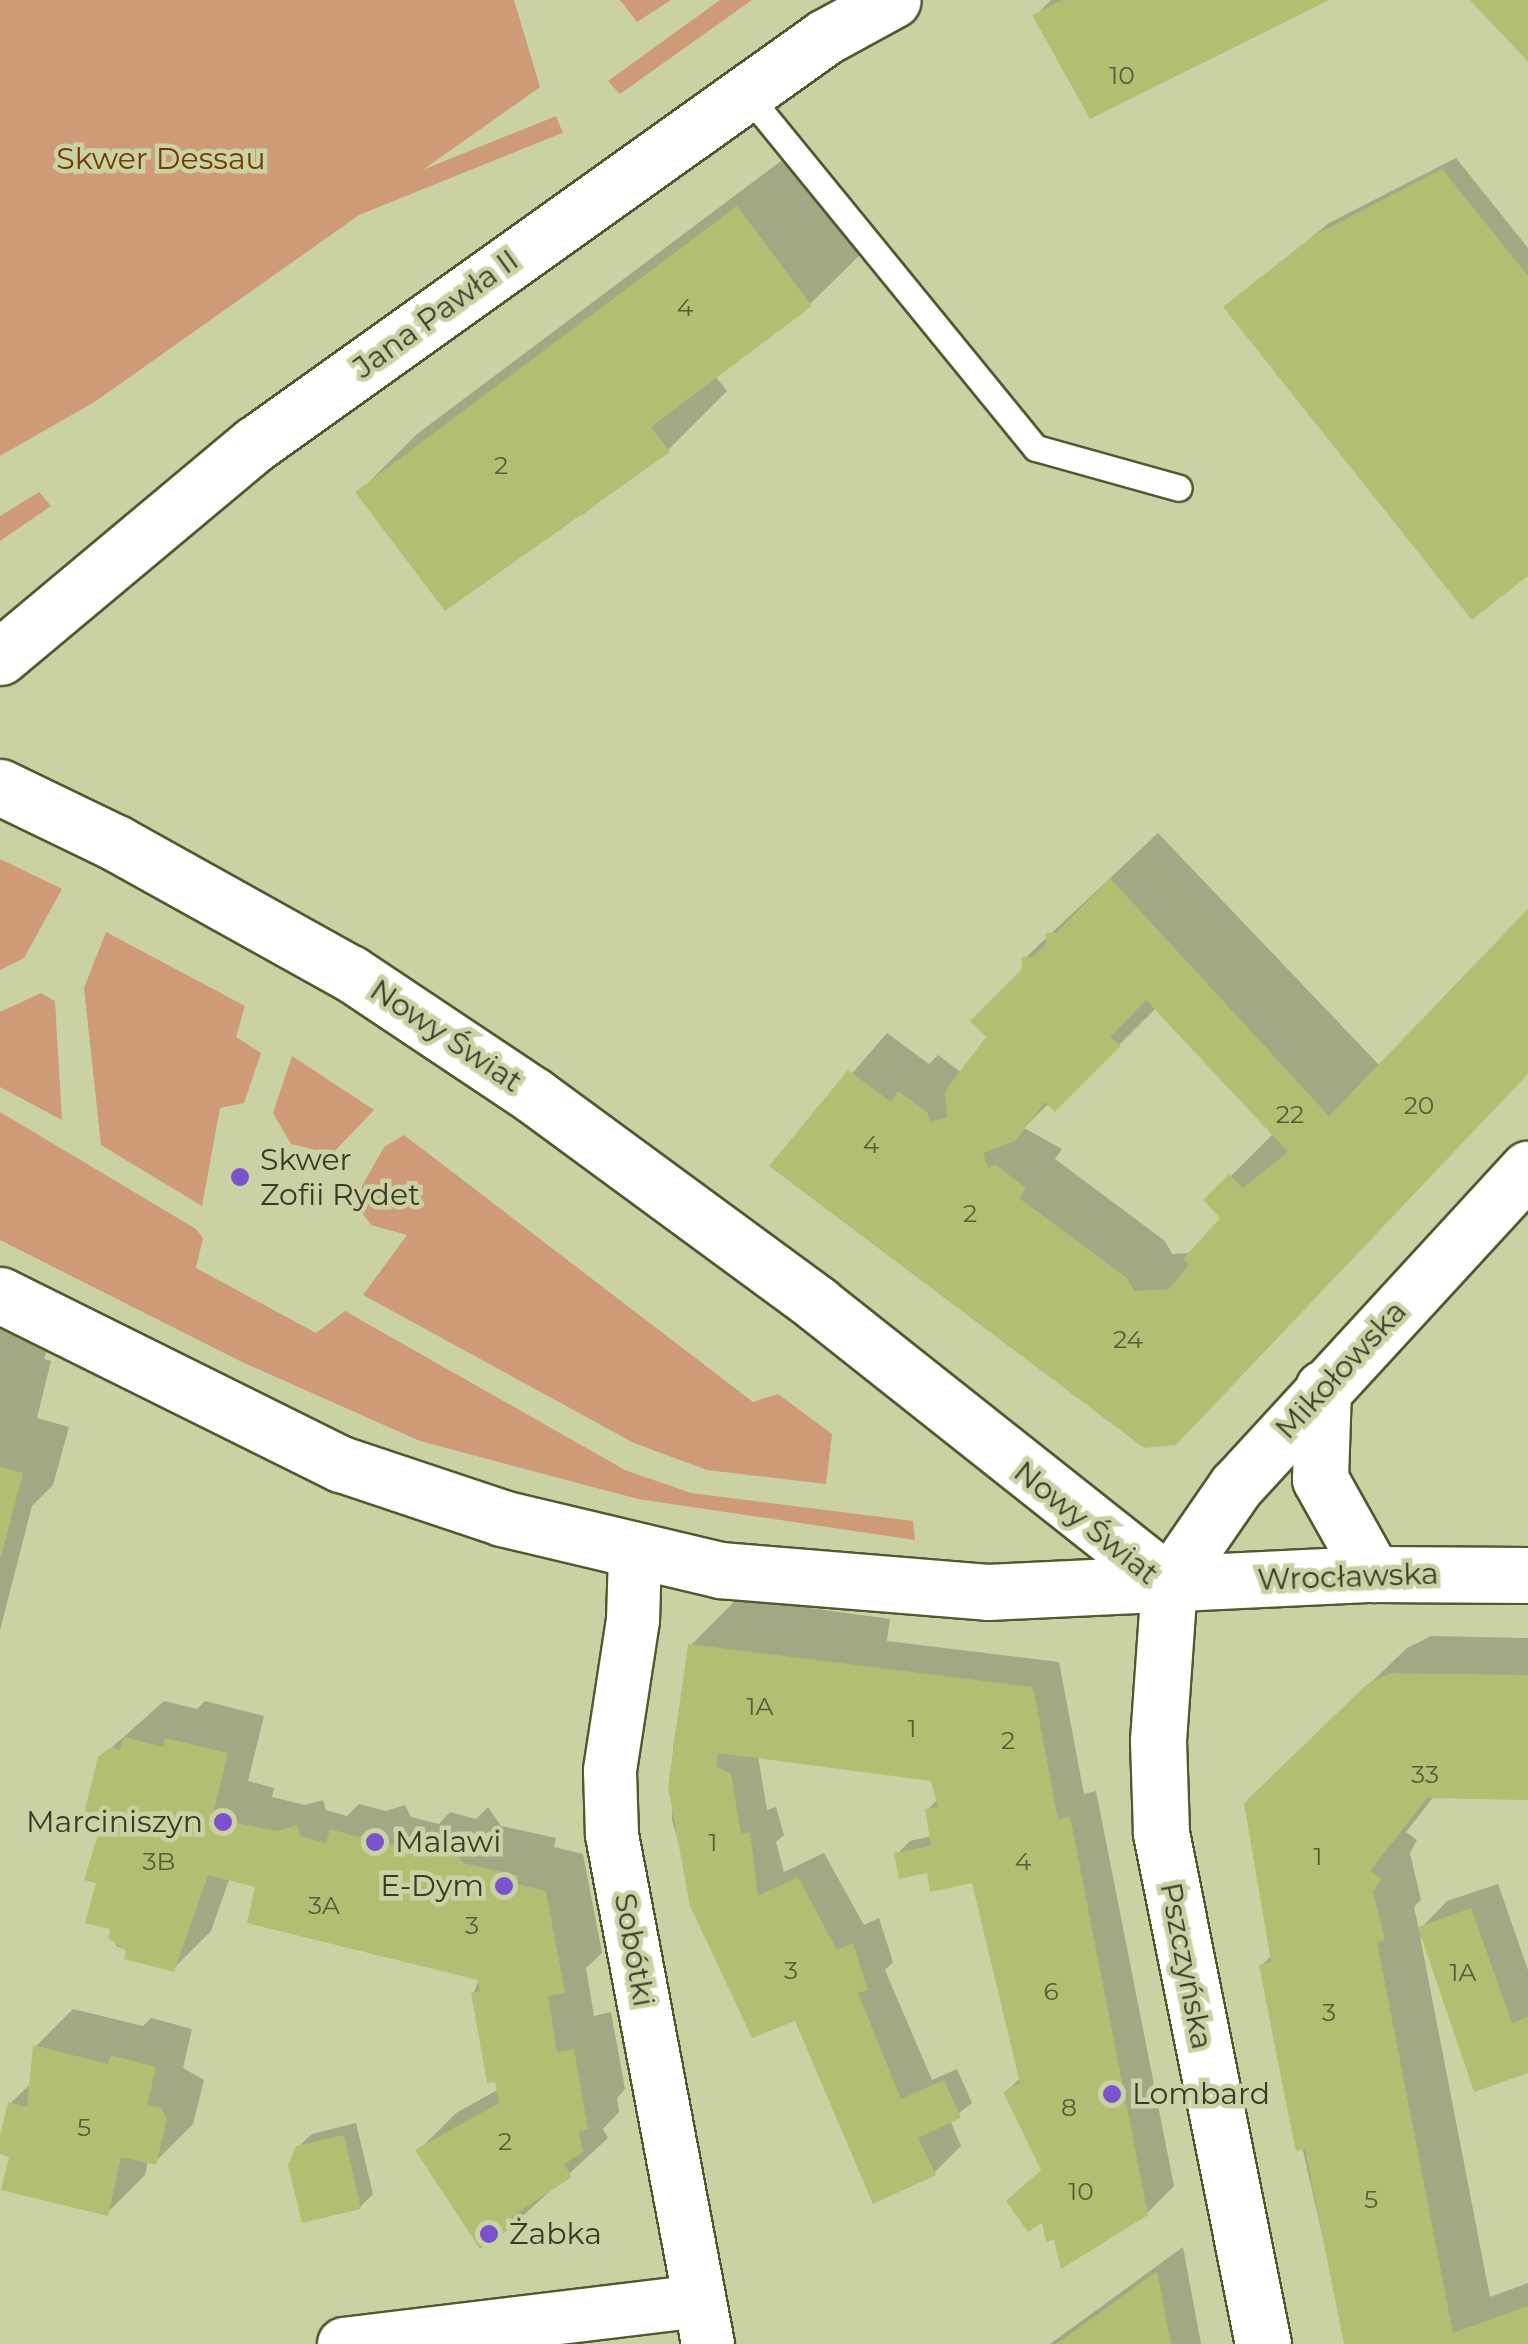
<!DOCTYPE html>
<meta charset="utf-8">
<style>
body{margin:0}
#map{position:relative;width:1528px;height:2344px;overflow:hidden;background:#cad2a4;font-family:Montserrat,sans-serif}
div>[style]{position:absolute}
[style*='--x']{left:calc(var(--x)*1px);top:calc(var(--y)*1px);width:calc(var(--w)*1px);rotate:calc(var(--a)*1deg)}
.green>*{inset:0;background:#ce9a77;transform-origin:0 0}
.shadow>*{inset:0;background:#0003}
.building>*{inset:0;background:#b4be72}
.roads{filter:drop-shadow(2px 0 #53582f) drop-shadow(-2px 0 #53582f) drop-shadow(0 2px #53582f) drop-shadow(0 -2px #53582f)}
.service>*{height:25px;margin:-12.5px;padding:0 12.5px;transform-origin:12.5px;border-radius:12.5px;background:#fff}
.minor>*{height:52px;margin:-26px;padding:0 26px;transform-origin:26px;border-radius:26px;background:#fff}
.tertiary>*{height:55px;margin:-27.5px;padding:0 27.5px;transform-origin:27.5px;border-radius:27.5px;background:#fff}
.secondary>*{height:55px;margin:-27.5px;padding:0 27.5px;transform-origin:27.5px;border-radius:27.5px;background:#fff}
.dots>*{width:28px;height:28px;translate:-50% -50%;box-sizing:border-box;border:5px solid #cad2a4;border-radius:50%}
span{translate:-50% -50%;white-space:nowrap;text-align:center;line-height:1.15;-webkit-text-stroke:9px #cad2a4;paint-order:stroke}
.number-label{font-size:25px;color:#575c3a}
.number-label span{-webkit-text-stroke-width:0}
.park-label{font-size:30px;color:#763a00}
.street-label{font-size:30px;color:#383b28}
.poi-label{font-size:30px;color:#383b28}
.left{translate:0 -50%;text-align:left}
.right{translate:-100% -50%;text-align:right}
</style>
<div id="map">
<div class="green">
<i style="clip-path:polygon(0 0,514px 0,540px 87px,96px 401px,0 456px)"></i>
<i style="clip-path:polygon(620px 0,671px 0,637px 22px)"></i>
<i style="clip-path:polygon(720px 0,752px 0,620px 94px,608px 81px)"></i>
<i style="left:556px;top:116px;width:18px;height:575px;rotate:68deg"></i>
<i style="clip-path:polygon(39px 492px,51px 506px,0 541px,0 516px)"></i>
<i style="clip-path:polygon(0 859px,62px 889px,24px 958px,0 970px)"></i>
<i style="clip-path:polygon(106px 932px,245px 1006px,236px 1037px,261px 1053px,244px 1103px,220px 1108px,202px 1206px,101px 1145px,84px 988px)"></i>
<i style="clip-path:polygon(41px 993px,55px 1001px,62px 1120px,0 1087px,0 1012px)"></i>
<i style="clip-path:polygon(292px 1056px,374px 1110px,332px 1154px,291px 1144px,273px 1113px)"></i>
<i style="clip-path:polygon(0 1112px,196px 1229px,203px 1238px,196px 1268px,316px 1333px,345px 1311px,625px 1470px,691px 1493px,913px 1521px,915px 1540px,638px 1499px,420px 1441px,242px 1362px,0 1240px)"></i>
<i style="clip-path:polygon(404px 1135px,753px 1402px,778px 1394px,832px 1434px,826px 1484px,707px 1470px,634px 1443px,363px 1295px,407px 1235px,371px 1225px,363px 1214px,362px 1186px,384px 1147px)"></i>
</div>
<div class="shadow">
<i style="clip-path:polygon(1051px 0,1326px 0,1036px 15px)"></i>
<i style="clip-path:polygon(797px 149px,869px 246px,810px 304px,715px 376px,727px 391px,668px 450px,582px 515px,577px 508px,359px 492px,417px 434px)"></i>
<i style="clip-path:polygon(1456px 158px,1528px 248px,1528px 573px,1227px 307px,1329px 223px)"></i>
<i style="clip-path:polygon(evenodd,1158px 833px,1380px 1066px,1528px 910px,1528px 1072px,1213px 1404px,773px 1165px,887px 1033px,929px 1064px,938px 1055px,962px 1073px,989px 1037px,1025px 970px,1025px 958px,1158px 833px,1156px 1008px,1274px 1133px,1207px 1200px,1224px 1218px,1192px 1253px,1172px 1254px,1165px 1241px,1055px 1159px,1062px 1149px,1024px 1128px,1049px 1103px,1055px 1109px,1156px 1008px)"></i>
<i style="clip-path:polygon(0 1296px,50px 1339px,44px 1359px,51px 1361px,37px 1418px,69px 1427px,53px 1485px,32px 1506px,0 1630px)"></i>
<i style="clip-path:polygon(738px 1598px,890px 1619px,887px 1641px,1059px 1662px,1084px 1794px,1096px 1791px,1174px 2186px,1147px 2213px,1043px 2168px,1006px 2092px,1021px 2077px,974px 1878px,929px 1870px,897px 1854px,910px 1841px,932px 1836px,927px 1810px,938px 1799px,933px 1779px,758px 1756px,767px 1810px,776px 1807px,784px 1835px,776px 1842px,784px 1872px,824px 1853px,864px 1925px,879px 1918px,893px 1962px,885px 1970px,932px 2080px,957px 2069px,972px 2103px,950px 2120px,961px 2146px,934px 2173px,796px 2017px,702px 1923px,672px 1820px,673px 1747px,691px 1645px)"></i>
<i style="clip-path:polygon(1431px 1636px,1528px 1638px,1528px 1797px,1435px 1795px,1406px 1832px,1417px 1840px,1410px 1853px,1421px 1900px,1414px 1907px,1419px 1930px,1447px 1901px,1498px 1884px,1528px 1970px,1528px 2070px,1420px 1936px,1490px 2297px,1528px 2283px,1528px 2344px,1347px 2344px,1261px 1966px,1272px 1955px,1285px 1765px,1407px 1648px)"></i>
<i style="clip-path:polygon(164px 1701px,197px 1709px,205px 1701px,264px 1716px,248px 1781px,274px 1788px,272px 1797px,305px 1805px,323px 1800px,326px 1810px,347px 1816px,359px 1804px,386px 1811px,405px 1805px,411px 1817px,439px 1824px,450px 1812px,476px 1819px,488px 1807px,501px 1826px,556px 1838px,554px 1847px,583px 1854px,602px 1953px,586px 1968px,594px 2016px,611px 2012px,625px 2089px,617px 2098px,619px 2112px,603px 2129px,608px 2138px,515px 2223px,418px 2151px,456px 2113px,499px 2089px,473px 1994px,480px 1978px,230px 1877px,211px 1931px,173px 1969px,116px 1946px,99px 1881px,107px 1816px,100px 1758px)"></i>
<i style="clip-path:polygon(73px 2009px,143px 2026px,151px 2018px,192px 2029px,183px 2068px,204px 2080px,193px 2124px,155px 2162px,148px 2161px,145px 2175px,107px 2213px,0 2152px,10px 2104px,32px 2082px,35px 2047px)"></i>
<i style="clip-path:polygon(356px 2123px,373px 2194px,360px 2207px,298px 2147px,312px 2134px)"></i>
<i style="clip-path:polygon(1183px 2247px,1201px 2344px,1050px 2344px)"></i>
</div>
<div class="building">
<i style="clip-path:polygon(1063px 0,1329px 0,1090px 119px,1032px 15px)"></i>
<i style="clip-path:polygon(1470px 0,1528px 0,1528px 62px)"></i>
<i style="clip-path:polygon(1442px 169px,1528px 276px,1528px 576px,1472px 620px,1223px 307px,1313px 236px)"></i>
<i style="clip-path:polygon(737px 206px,812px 306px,651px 427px,670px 452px,445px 611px,355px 492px)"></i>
<i style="clip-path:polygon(evenodd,1110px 878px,1329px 1116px,1528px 909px,1528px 1074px,1176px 1445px,1144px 1448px,769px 1166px,848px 1070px,891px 1102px,898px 1091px,927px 1112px,930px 1122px,947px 1118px,945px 1091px,986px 1037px,970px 1021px,1022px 969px,1022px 957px,1033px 957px,1046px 944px,1046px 933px,1056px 933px,1110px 878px,1146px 1000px,1288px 1152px,1243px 1188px,1229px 1174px,1203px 1200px,1220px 1218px,1183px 1259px,1189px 1265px,1169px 1289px,1134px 1291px,1127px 1278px,1019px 1198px,1026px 1188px,996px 1165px,988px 1168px,983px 1153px,1015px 1141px,1045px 1102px,1055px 1112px,1121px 1046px,1110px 1037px,1146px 1000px)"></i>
<i style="clip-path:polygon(0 1467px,23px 1473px,1px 1557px,0 1557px)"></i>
<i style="clip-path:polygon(688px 1644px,1033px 1687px,1058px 1819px,1070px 1816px,1148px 2215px,1061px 2269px,1054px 2240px,1046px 2242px,1042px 2223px,1028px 2232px,1006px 2201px,1041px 2170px,1003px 2092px,1020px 2083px,972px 1883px,930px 1892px,927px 1873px,899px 1879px,894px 1853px,931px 1846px,925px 1809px,938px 1807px,931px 1781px,718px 1753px,716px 1766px,731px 1774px,741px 1834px,750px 1832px,758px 1896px,798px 1877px,837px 1950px,853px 1943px,868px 1990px,858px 1993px,901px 2099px,944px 2080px,961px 2118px,918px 2138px,936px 2175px,873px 2204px,795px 2021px,752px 2038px,690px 1906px,668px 1787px)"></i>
<i style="clip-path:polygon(1391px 1673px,1528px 1675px,1528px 1800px,1427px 1798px,1370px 1871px,1381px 1879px,1373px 1892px,1385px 1940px,1377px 1942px,1453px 2333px,1528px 2306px,1528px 2344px,1344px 2344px,1305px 2149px,1296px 2151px,1287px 2108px,1259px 1965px,1271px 1962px,1244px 1803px,1366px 1685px)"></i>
<i style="clip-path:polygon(124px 1737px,163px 1747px,165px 1738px,228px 1753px,212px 1818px,277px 1831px,297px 1825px,300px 1836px,326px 1843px,330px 1829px,358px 1837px,379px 1830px,385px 1843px,437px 1856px,449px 1843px,463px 1863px,519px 1876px,517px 1884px,546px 1891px,565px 1993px,548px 1996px,553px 2026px,557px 2052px,574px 2049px,588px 2129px,579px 2131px,583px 2152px,564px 2164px,572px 2177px,511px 2217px,516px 2225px,480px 2249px,415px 2150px,499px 2103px,495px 2082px,487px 2083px,471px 1993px,480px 1991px,478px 1980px,247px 1923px,255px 1887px,208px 1875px,174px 1972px,124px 1959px,126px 1951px,108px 1938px,110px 1929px,85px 1923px,96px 1883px,84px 1880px,103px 1818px,84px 1813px,98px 1757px,111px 1747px,120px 1750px)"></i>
<i style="clip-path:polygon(1471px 1908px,1512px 2023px,1528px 2017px,1528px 2073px,1474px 2092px,1418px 1927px)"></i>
<i style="clip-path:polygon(33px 2045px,108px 2064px,111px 2055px,156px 2067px,147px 2105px,161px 2108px,167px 2119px,156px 2165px,121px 2157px,108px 2216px,1px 2190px,9px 2157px,0 2154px,0 2136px,8px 2102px,27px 2107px)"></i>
<i style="clip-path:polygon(344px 2135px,361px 2209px,302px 2223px,288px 2165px,296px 2146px)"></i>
<i style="clip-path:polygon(1157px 2271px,1171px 2344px,1056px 2344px,1075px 2331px)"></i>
</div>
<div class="roads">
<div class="service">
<i style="--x:746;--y:93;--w:458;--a:50.8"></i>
<i style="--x:1036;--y:448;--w:148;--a:15.6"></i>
</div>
<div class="minor">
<i style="--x:635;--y:1554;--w:66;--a:91.7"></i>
<i style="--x:633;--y:1620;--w:153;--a:98.7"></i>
<i style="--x:610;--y:1771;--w:64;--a:88.2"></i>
<i style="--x:612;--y:1835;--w:518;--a:79.32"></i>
<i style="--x:344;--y:2344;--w:358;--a:-6.9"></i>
</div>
<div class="tertiary">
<i style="--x:1323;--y:1388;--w:91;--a:91.9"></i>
<i style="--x:1320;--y:1479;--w:109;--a:60.8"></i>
<i style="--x:1169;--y:1583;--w:118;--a:-55.4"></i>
<i style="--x:1236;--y:1486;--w:431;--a:-47.4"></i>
</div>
<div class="secondary">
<i style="--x:0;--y:657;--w:332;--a:-39.9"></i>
<i style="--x:255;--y:444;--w:700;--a:-35.53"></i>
<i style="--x:825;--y:37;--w:77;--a:-28.6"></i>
<i style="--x:0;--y:787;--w:129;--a:25.8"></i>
<i style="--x:116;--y:843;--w:268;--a:29.1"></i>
<i style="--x:350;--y:973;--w:220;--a:33.7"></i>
<i style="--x:533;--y:1095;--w:353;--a:36.3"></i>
<i style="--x:817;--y:1304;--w:449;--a:38.4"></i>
<i style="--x:0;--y:1295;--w:381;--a:26.4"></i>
<i style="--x:341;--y:1464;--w:170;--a:18.5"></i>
<i style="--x:502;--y:1518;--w:224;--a:13.4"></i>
<i style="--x:720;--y:1570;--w:268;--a:4.7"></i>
<i style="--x:987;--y:1592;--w:386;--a:-2.7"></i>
<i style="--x:1373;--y:1574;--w:155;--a:0.4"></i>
<i style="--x:1169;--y:1583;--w:158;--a:94"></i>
<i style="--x:1158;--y:1741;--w:92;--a:88.1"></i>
<i style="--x:1161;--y:1833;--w:521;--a:78.71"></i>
</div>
</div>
<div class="dots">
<i style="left:240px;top:1177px;background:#7a52cb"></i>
<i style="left:223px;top:1822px;background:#7a52cb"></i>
<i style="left:375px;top:1842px;background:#7a52cb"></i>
<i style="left:504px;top:1886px;background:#7a52cb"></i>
<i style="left:1112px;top:2094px;background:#7a52cb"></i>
<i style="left:489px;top:2234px;background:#7a52cb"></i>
</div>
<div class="number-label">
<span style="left:1122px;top:75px">10</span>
<span style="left:685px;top:307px">4</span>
<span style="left:501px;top:465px">2</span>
<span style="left:1419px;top:1105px">20</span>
<span style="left:1290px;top:1114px">22</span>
<span style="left:871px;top:1144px">4</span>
<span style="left:970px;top:1213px">2</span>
<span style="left:1128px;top:1339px">24</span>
<span style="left:760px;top:1706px">1A</span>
<span style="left:912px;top:1728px">1</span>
<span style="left:1008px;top:1740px">2</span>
<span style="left:1425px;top:1774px">33</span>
<span style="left:713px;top:1842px">1</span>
<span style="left:1318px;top:1856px">1</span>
<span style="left:159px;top:1861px">3B</span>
<span style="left:1023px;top:1861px">4</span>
<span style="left:324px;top:1905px">3A</span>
<span style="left:472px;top:1925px">3</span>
<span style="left:791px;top:1970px">3</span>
<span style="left:1463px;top:1972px">1A</span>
<span style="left:1051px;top:1991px">6</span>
<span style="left:1329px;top:2012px">3</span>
<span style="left:1069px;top:2107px">8</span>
<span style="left:84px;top:2127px">5</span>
<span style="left:505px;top:2141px">2</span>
<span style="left:1081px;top:2191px">10</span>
<span style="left:1371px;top:2199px">5</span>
</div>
<div class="park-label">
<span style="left:161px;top:159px">Skwer Dessau</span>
</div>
<div class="street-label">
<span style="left:436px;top:314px;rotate:-36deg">Jana Pawła II</span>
<span style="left:446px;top:1036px;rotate:34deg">Nowy Świat</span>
<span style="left:1341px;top:1370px;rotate:-47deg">Mikołowska</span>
<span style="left:1086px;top:1523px;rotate:39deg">Nowy Świat</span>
<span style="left:1348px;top:1577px;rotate:-2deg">Wrocławska</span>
<span style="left:634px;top:1950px;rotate:80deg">Sobótki</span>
<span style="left:1186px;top:1966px;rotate:79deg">Pszczyńska</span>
</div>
<div class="poi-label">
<span class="left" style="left:260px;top:1177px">Skwer<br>Zofii Rydet</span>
<span class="right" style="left:203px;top:1822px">Marciniszyn</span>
<span class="left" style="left:395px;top:1842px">Malawi</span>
<span class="right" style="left:484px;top:1886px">E-Dym</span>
<span class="left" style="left:1132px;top:2094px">Lombard</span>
<span class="left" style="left:509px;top:2234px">Żabka</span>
</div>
</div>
